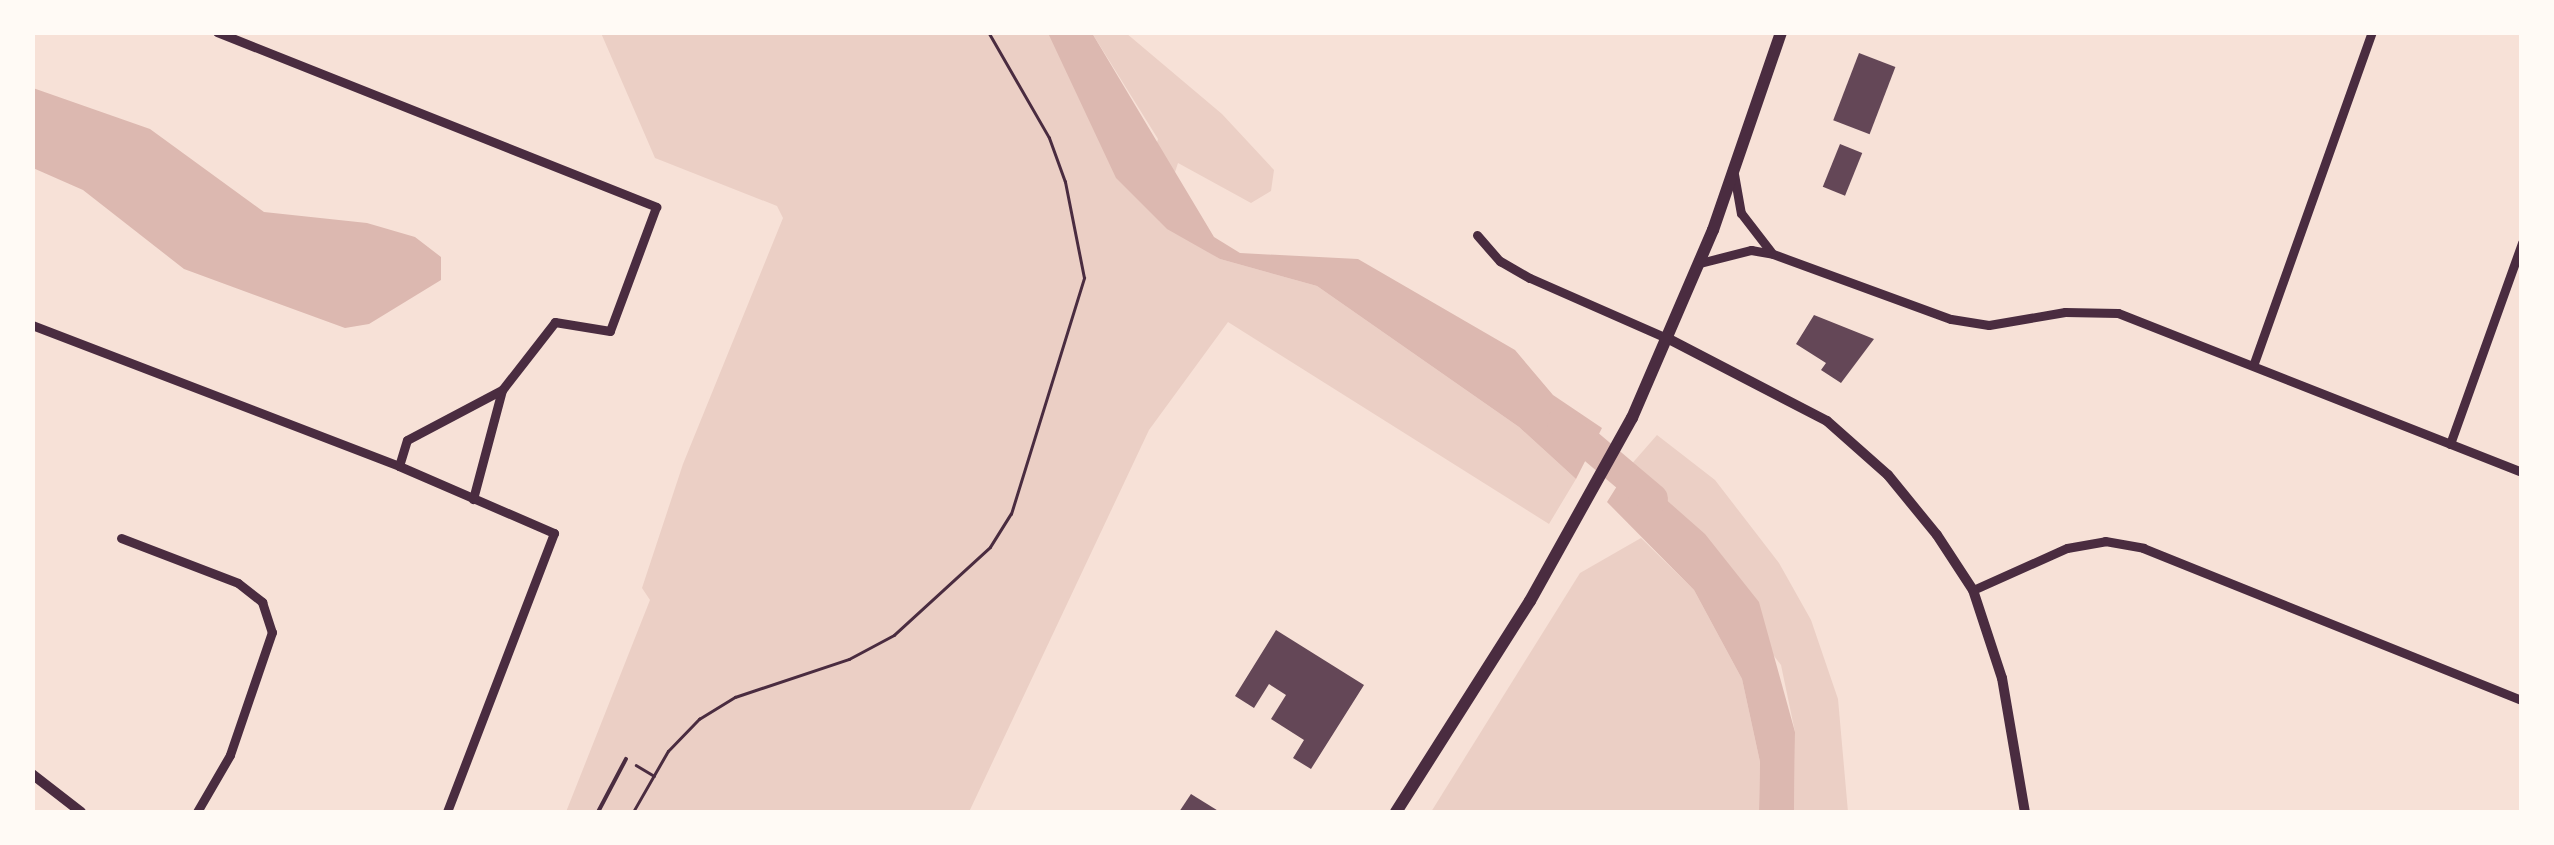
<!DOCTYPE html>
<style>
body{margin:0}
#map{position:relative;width:2554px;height:845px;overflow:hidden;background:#f7e1d7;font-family:Karla,sans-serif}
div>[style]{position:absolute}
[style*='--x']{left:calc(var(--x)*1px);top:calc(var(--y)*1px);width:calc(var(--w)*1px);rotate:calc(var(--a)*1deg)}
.green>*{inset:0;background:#ebcfc5}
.water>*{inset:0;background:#dcb8b0}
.river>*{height:30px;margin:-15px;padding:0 15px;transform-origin:15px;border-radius:15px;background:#dcb8b0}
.building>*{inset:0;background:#644757;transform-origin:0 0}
.path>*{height:2.5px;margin:-1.25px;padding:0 1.25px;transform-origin:1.25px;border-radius:1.25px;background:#4a2c40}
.service>*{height:4px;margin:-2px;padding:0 2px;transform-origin:2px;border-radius:2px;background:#4a2c40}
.minor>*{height:9px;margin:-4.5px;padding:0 4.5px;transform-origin:4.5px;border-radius:4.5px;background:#4a2c40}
.tertiary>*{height:10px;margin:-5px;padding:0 5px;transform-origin:5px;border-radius:5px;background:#4a2c40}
.primary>*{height:12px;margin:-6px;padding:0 6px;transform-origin:6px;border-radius:6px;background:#4a2c40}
span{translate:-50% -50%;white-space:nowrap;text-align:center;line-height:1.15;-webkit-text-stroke:8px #fffaf5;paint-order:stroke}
.frame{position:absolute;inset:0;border:35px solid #fffaf5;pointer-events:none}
</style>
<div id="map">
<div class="green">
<i style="clip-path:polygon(601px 33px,1071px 33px,1154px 152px,1158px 139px,1092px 33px,1126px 33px,1222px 114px,1274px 170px,1271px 191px,1251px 203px,1178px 163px,1159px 221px,1220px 259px,1317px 286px,1519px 427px,1576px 479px,1549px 524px,1228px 322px,1149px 430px,969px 812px,566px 812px,650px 600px,642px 588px,683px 464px,783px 218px,777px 206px,655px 158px)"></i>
<i style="clip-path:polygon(1657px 435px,1715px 480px,1779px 563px,1811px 620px,1838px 699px,1848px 812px,1794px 812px,1795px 732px,1781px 665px,1629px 467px)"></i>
<i style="clip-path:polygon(1641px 538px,1694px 590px,1742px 679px,1760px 762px,1759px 812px,1431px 812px,1580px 573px)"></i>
</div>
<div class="water">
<i style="clip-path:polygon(1048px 33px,1092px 33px,1214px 237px,1240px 253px,1358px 259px,1515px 350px,1553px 395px,1602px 428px,1576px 479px,1519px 427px,1317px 286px,1220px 259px,1167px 229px,1116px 178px)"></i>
<i style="clip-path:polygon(33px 88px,150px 129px,264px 212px,367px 223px,415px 237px,441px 257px,441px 280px,369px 324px,345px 328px,184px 269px,83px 190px,33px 168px)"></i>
<i style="clip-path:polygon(1629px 467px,1705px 534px,1759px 602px,1795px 732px,1794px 812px,1759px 812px,1760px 762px,1742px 679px,1694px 590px,1607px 502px)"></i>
</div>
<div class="river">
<i style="--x:1562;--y:422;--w:119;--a:40.2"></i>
</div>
<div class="building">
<i style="left:1859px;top:53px;width:39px;height:72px;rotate:21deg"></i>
<i style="left:1840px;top:144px;width:24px;height:46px;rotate:22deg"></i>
<i style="clip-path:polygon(1814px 315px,1874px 339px,1841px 383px,1821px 370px,1826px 363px,1796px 344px)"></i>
<i style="clip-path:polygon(1276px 630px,1364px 685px,1311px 769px,1293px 758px,1304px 740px,1271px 719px,1286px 695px,1269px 684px,1254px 708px,1235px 696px)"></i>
<i style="clip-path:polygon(1191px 794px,1220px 812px,1179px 812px)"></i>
</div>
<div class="path">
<i style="--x:636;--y:765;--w:21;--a:31"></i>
<i style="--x:633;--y:812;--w:70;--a:-60.2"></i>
<i style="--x:668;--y:751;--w:45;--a:-45.9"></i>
<i style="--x:699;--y:719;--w:42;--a:-31.4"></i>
<i style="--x:735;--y:697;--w:120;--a:-18.4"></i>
<i style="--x:849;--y:659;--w:51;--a:-28.1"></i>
<i style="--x:894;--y:635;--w:130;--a:-42.5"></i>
<i style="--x:990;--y:547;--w:39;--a:-58"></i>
<i style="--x:1011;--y:514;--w:247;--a:-72.8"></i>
<i style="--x:1084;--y:278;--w:98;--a:-101.2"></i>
<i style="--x:1065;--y:182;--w:47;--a:-110"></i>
<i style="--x:1049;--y:138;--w:122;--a:-119.9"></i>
</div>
<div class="service">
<i style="--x:598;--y:812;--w:60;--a:-62.2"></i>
</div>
<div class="minor">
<i style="--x:217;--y:32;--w:473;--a:21.7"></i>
<i style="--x:656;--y:207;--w:132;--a:110.4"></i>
<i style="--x:610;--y:331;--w:56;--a:-170.7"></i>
<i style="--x:555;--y:322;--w:86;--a:127.9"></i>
<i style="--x:502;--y:390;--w:113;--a:104.9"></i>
<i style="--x:1734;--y:174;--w:40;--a:80"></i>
<i style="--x:1741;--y:213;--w:49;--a:52.4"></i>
<i style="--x:1477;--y:235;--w:35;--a:49"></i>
<i style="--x:1500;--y:261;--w:34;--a:30"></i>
<i style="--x:1530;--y:278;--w:150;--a:23.7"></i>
<i style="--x:1700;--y:263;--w:53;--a:-14.3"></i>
<i style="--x:1751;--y:250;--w:22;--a:10"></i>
<i style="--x:1773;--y:254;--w:189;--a:20.1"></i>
<i style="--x:1951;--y:319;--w:38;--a:9"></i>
<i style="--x:1989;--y:325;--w:77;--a:-9.7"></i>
<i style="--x:2065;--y:312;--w:53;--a:1.1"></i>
<i style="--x:2118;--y:313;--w:434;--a:21.5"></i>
<i style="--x:32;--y:325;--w:393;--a:21"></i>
<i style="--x:399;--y:466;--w:169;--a:23.4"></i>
<i style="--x:554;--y:533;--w:299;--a:111"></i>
<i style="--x:2254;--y:363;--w:351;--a:-70.4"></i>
<i style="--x:2450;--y:444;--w:214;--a:-70.3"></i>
<i style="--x:399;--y:466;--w:27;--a:-73"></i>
<i style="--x:407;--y:440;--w:107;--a:-27.8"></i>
<i style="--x:121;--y:538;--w:125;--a:21"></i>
<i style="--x:238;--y:583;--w:31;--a:38"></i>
<i style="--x:262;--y:602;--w:32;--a:72"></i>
<i style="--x:272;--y:632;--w:130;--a:108.9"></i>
<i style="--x:230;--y:755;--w:66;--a:120.1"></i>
<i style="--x:1973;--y:590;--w:103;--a:-24.1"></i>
<i style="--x:2067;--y:548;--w:39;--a:-10"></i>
<i style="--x:2105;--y:541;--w:39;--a:10"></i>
<i style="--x:2143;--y:548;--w:408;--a:21.9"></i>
</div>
<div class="tertiary">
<i style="--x:1667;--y:338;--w:180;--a:27.4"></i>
<i style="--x:1827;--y:421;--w:81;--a:41.5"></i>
<i style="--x:1888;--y:475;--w:77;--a:50.8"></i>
<i style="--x:1937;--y:535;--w:66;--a:56.8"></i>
<i style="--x:1973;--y:590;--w:93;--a:71.8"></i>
<i style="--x:2002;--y:678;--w:136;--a:80.3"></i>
<i style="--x:32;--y:774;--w:62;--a:37.8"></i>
</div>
<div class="primary">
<i style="--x:1396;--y:812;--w:250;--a:-57.6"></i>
<i style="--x:1530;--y:601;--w:210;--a:-60.9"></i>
<i style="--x:1632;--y:418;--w:205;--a:-66.7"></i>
<i style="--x:1713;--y:230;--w:209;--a:-71"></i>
</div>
<div class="frame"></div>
</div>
